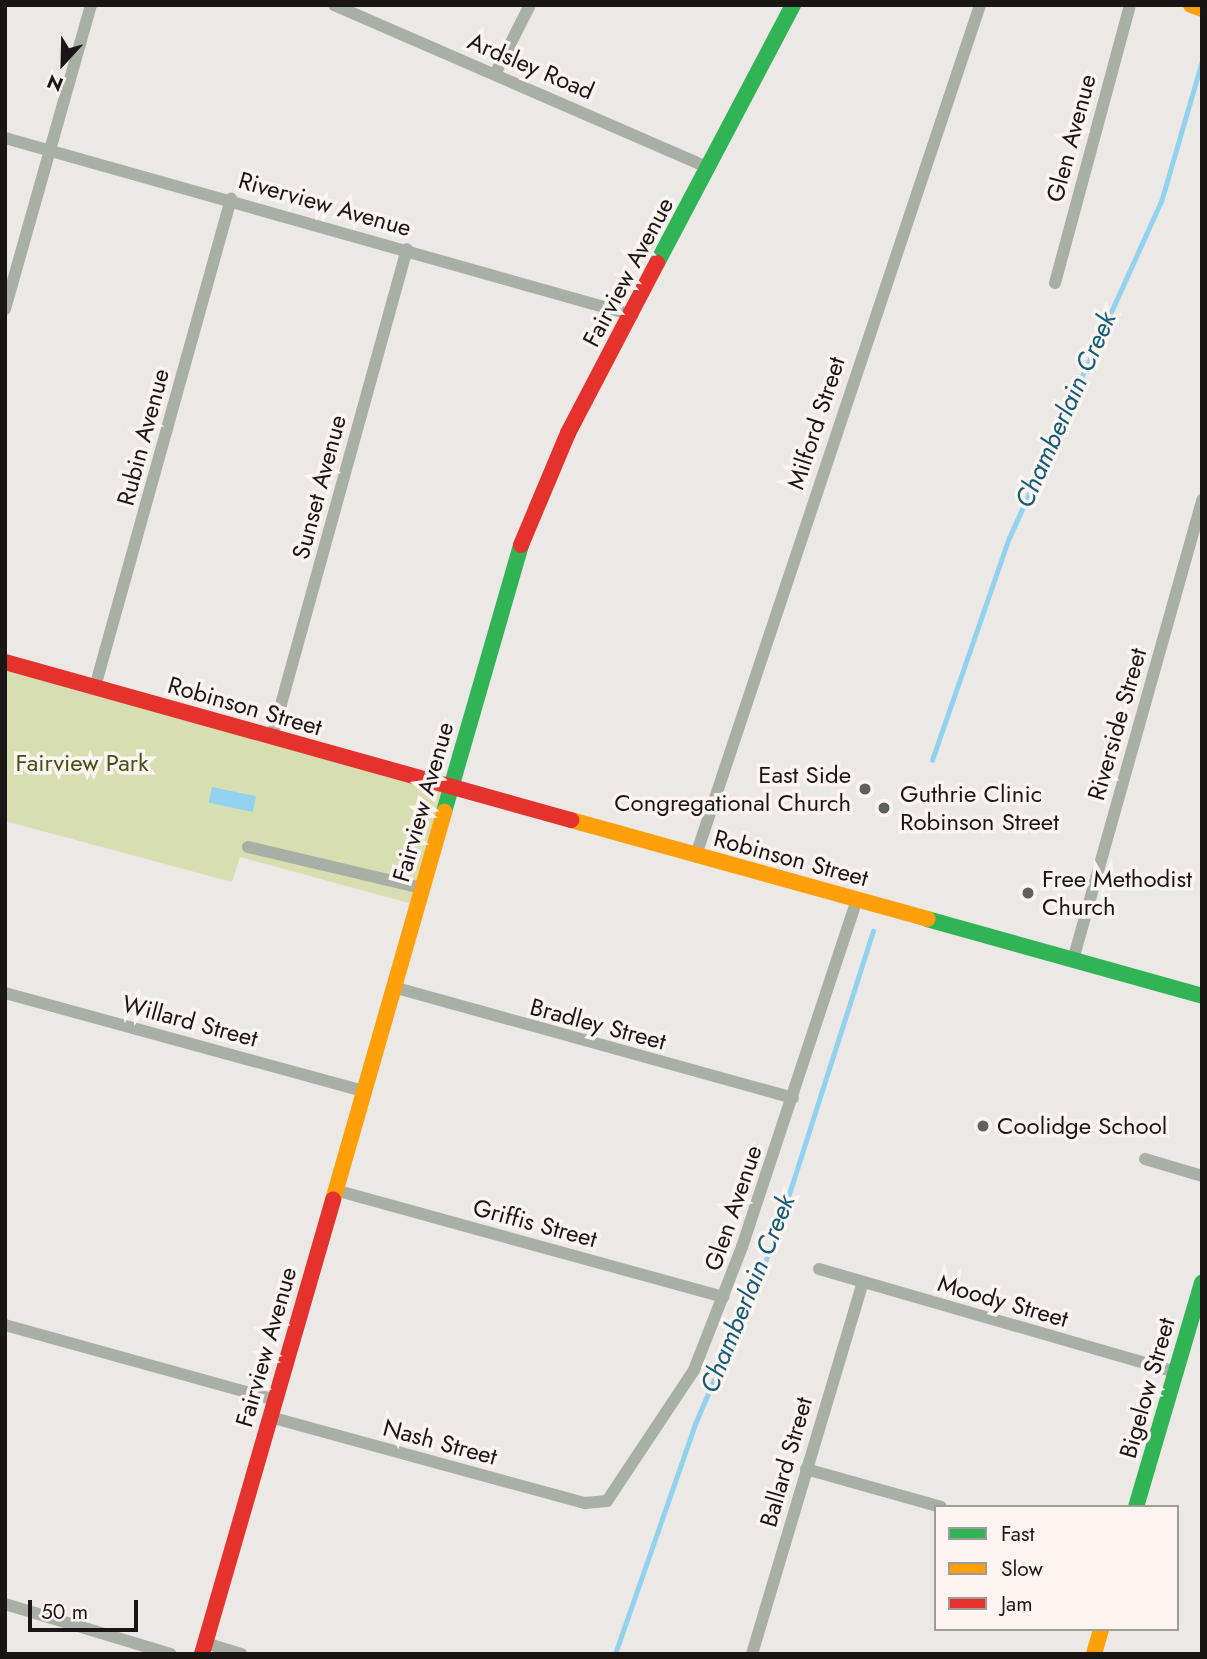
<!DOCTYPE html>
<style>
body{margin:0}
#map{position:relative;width:1207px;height:1659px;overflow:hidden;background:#ebe8e6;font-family:Jost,sans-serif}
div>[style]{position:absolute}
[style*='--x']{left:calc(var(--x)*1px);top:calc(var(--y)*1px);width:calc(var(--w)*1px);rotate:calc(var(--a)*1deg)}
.green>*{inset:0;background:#d7deb1}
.water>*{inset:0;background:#92d2ef;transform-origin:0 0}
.stream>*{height:4.5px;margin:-2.25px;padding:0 2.25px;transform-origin:2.25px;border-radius:2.25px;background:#92d2ef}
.street>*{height:12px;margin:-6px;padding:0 6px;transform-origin:6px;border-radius:6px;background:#a8b0a6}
.fast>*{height:16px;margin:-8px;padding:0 8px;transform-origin:8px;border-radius:8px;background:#30b455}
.slow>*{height:16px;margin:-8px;padding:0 8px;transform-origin:8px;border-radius:8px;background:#ff9f0a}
.jam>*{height:16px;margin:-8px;padding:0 8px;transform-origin:8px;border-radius:8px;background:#e5322d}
.dots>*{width:19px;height:19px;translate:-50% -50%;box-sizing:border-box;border:4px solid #fcf4f0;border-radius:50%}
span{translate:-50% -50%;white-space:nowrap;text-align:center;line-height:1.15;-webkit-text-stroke:7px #fcf4f0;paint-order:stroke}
.street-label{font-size:24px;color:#191615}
.park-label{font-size:24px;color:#464f14}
.poi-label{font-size:24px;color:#191615}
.right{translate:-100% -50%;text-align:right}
.left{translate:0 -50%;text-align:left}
.water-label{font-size:26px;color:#115c78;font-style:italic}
.frame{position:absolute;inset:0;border:7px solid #191615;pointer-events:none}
.legend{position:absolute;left:934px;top:1505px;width:245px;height:126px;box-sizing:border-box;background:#fcf4f0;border:2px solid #a19b98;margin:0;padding:9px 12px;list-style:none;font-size:21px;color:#191615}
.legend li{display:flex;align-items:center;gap:14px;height:35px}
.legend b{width:35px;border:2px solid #a19b98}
.north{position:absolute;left:28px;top:28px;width:70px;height:70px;-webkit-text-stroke:5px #fcf4f0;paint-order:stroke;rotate:202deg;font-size:19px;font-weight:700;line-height:28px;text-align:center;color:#191615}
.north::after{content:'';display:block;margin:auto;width:24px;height:32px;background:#191615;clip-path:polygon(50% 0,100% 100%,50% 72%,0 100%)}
.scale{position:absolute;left:28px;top:1600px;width:110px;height:32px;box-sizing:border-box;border:4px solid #191615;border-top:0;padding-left:9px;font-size:21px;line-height:24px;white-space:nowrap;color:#191615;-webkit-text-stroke:5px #fcf4f0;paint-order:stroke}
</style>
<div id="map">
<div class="green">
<i style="clip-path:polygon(5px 662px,451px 787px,416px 905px,240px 857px,232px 882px,5px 821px)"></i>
</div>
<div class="water">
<i style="left:212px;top:787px;width:45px;height:16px;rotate:12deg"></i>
</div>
<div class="stream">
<i style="--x:932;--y:760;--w:235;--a:-70.9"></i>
<i style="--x:1009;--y:538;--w:369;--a:-65.7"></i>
<i style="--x:1161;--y:202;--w:147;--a:-73.8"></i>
<i style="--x:615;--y:1654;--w:244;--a:-70.8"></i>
<i style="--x:695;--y:1424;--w:202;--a:-66.7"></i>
<i style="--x:775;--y:1238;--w:322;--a:-72.3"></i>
</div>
<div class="street">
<i style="--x:334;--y:5;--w:409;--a:23.5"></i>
<i style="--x:495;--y:74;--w:77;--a:-63.1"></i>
<i style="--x:5;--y:138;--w:652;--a:15.76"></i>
<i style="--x:1055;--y:283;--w:288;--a:-74.9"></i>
<i style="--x:5;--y:309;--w:316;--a:-74.2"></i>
<i style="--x:95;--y:687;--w:507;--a:-74.43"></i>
<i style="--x:272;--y:737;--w:506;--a:-74.54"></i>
<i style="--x:248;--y:847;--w:178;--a:13.3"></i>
<i style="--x:696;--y:855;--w:896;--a:-71.52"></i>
<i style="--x:1073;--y:960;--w:478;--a:-74.3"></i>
<i style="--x:393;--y:987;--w:415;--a:15.5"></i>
<i style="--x:5;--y:993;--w:371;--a:15.3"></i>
<i style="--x:1145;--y:1159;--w:59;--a:16.6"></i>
<i style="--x:335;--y:1190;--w:403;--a:15.4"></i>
<i style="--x:819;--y:1269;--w:371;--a:16.1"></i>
<i style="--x:5;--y:1325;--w:280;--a:15.5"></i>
<i style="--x:270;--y:1417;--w:327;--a:15.3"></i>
<i style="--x:585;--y:1503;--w:22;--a:-5"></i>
<i style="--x:607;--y:1501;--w:157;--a:-56.4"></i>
<i style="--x:694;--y:1370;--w:132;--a:-68.7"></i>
<i style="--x:742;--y:1247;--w:366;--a:-71.7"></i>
<i style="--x:806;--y:1469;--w:140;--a:15.7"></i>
<i style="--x:5;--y:1604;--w:173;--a:16.8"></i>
<i style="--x:205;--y:1643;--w:38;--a:17"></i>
<i style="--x:752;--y:1654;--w:388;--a:-73.4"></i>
</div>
<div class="fast">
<i style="--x:657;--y:263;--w:292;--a:-62.2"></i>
<i style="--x:444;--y:812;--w:278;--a:-73.9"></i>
<i style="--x:927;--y:919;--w:286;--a:15.6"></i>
<i style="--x:1136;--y:1507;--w:234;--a:-73.6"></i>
</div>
<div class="slow">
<i style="--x:1191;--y:5;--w:12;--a:20"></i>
<i style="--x:571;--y:820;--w:370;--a:15.5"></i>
<i style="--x:333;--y:1200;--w:404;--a:-74"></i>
<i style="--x:1094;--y:1654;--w:26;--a:-74"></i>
</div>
<div class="jam">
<i style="--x:521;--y:545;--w:121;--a:-67.2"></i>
<i style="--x:568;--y:433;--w:192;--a:-62.4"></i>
<i style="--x:5;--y:662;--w:588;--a:15.6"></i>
<i style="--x:202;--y:1654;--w:473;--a:-73.9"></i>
</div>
<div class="dots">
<i style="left:865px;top:789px;background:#62605e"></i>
<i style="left:884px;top:808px;background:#62605e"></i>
<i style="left:1028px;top:893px;background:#62605e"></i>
<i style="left:983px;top:1126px;background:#62605e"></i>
</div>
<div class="street-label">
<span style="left:531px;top:66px;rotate:23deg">Ardsley Road</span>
<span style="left:1071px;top:138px;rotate:-75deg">Glen Avenue</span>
<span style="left:325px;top:204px;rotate:16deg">Riverview Avenue</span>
<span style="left:628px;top:272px;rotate:-62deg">Fairview Avenue</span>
<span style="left:816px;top:423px;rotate:-72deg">Milford Street</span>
<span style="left:143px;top:437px;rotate:-75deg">Rubin Avenue</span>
<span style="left:319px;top:487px;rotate:-75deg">Sunset Avenue</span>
<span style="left:245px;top:706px;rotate:16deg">Robinson Street</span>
<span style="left:1117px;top:724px;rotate:-74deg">Riverside Street</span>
<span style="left:423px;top:802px;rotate:-74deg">Fairview Avenue</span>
<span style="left:791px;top:858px;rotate:15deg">Robinson Street</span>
<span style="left:190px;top:1021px;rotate:15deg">Willard Street</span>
<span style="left:598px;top:1024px;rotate:15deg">Bradley Street</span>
<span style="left:733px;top:1208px;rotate:-71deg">Glen Avenue</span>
<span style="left:535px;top:1223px;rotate:15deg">Griffis Street</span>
<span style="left:1003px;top:1301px;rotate:16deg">Moody Street</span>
<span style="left:266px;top:1347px;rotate:-74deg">Fairview Avenue</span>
<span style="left:1147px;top:1388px;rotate:-74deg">Bigelow Street</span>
<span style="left:440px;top:1442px;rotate:15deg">Nash Street</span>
<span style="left:786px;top:1462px;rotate:-74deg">Ballard Street</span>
</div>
<div class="park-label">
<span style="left:82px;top:763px">Fairview Park</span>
</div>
<div class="poi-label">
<span class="right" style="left:851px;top:789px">East Side<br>Congregational Church</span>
<span class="left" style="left:900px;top:808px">Guthrie Clinic<br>Robinson Street</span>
<span class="left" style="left:1042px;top:893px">Free Methodist<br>Church</span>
<span class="left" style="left:997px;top:1126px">Coolidge School</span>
</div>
<div class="water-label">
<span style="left:1066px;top:410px;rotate:-66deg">Chamberlain Creek</span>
<span style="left:748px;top:1294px;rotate:-68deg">Chamberlain Creek</span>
</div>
<div class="frame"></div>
<ul class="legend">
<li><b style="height:9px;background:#30b455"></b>Fast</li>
<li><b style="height:9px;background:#ff9f0a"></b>Slow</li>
<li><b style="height:9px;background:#e5322d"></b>Jam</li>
</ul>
<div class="north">N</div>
<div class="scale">50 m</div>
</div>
